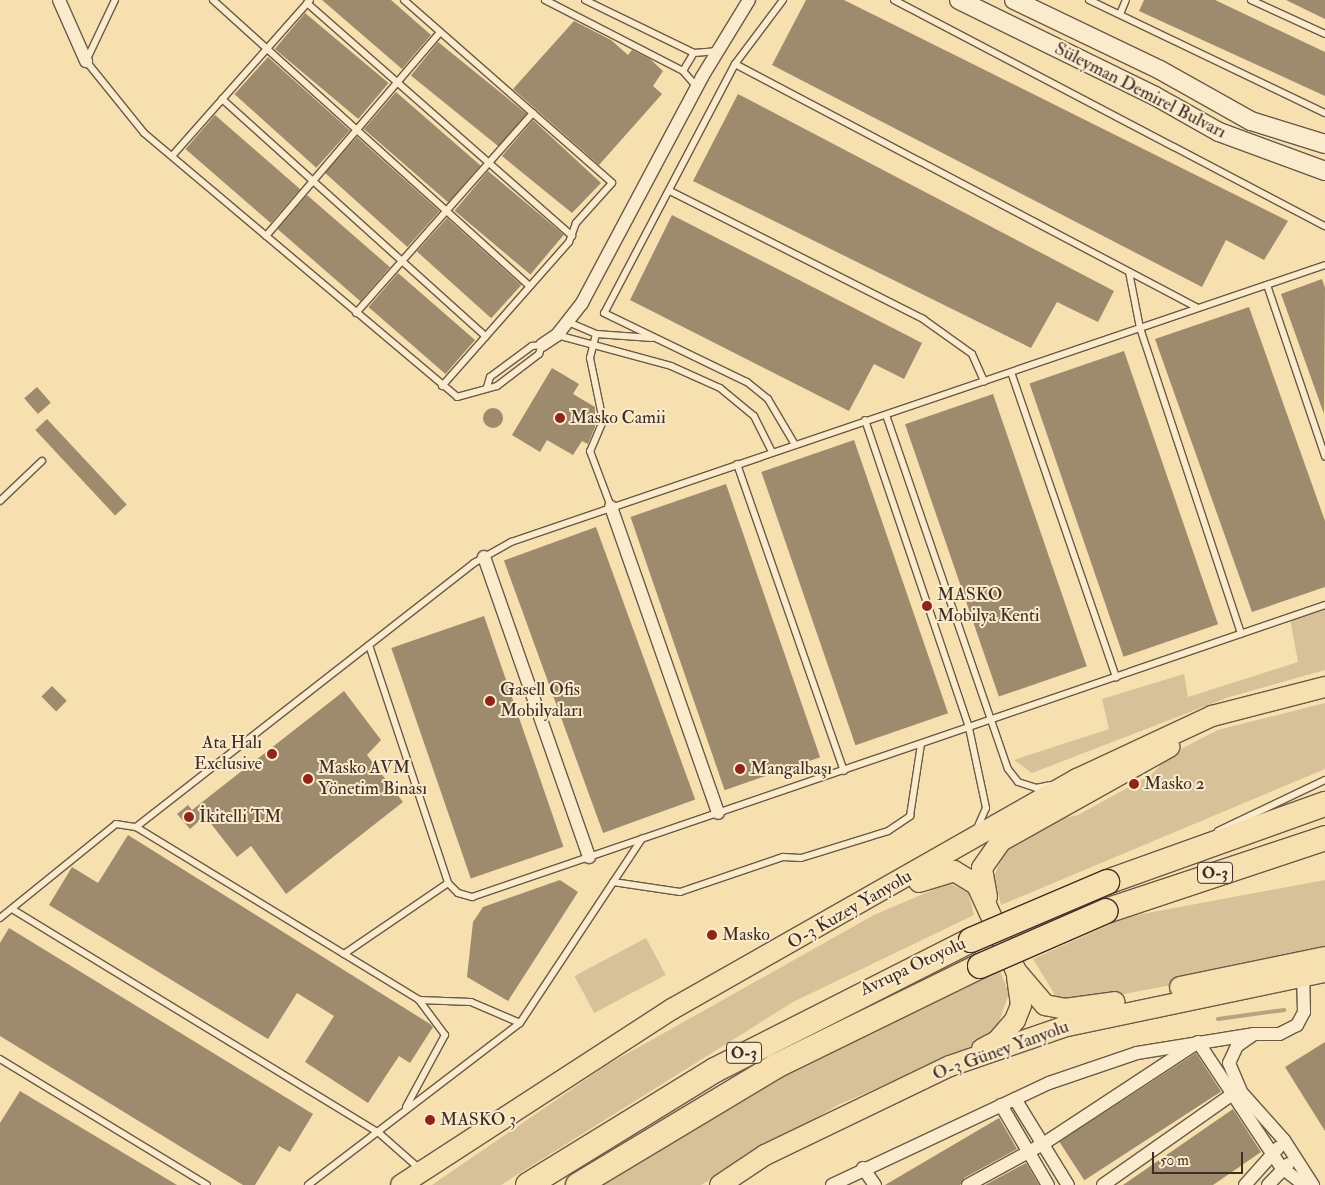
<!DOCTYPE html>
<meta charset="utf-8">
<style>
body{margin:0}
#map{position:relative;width:1325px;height:1185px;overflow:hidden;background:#f6e0af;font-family:"IM FELL Double Pica",serif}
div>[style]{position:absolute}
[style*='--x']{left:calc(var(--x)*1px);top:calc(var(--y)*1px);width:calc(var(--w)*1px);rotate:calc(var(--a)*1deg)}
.green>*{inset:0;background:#d7c198;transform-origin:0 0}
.stream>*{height:4px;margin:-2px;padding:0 2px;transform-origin:2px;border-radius:2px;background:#b7a380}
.building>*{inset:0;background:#9e8a6d;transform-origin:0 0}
.round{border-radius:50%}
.roads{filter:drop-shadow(1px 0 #6c5948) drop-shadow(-1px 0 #6c5948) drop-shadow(0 1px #6c5948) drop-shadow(0 -1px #6c5948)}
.service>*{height:6px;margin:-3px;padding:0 3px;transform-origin:3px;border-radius:3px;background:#f9ebcb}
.minor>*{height:12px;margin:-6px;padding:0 6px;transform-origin:6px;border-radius:6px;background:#f9ebcb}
.secondary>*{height:18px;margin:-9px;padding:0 9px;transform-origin:9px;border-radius:9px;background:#f9ebcb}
.primary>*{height:20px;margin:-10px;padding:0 10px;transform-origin:10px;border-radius:10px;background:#f6e0af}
.motorway>*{height:24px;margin:-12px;padding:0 12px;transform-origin:12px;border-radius:12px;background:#f6e0af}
.bridges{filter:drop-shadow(1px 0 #3e2c26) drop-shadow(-1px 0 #3e2c26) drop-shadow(0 1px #3e2c26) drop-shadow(0 -1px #3e2c26)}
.motorway-bridge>*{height:24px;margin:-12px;padding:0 12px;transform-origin:12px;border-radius:12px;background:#f6e0af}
.dots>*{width:14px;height:14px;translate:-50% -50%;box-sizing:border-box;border:2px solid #f9ebcb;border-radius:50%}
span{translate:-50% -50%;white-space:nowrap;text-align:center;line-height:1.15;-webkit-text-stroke:4px #f9ebcb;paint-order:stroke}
.shield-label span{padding:1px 4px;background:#f9ebcb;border:1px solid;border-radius:4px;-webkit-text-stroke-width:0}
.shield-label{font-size:16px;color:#3e2c26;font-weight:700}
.street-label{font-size:18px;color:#3e2c26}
.poi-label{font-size:18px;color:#3e2c26}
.left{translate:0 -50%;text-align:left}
.right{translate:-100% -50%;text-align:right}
.scale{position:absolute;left:1152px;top:1152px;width:91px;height:22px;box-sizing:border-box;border:2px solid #3e2c26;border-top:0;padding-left:6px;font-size:15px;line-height:18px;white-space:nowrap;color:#3e2c26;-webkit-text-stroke:4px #f9ebcb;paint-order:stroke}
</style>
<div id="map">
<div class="green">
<i style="clip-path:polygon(1325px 607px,1325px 670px,1229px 697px,1032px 773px,1014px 760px,1109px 729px,1102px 699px,1184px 674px,1188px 697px,1298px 662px,1290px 619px)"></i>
<i style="clip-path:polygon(1325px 703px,1325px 769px,1001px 905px,994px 876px,1006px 849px,1052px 821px,1078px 815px,1151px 775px,1171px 754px,1218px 730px)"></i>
<i style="clip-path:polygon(1325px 880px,1325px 956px,1103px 998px,1057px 998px,1033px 959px,1126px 917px)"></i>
<i style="clip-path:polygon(949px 883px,968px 892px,974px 915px,793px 1002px,501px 1185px,432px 1185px,607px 1065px,874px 915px)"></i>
<i style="left:646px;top:938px;width:42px;height:81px;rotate:62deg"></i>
<i style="clip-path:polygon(1000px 971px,1009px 993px,996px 1031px,961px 1052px,838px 1105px,701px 1185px,602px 1185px,709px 1117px,846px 1042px)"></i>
</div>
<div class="stream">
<i style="--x:1218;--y:1019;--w:67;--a:-7.8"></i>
</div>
<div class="building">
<i style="clip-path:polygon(322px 0,391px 0,431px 35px,402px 69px)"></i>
<i style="clip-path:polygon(806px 0,844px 0,1288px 221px,1264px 260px,1226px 240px,1202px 287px,772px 65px)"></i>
<i style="clip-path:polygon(1144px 0,1215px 0,1325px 52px,1325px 96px,1139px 11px)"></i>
<i style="clip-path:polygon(1286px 0,1325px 0,1325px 19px)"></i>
<i style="left:305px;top:13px;width:109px;height:47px;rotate:40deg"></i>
<i style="clip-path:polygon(574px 21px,611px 40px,628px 55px,632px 50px,650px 59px,663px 71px,653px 86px,662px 94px,599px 165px,513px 89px)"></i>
<i style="left:438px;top:42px;width:114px;height:43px;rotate:39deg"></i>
<i style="left:268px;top:57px;width:110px;height:50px;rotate:42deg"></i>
<i style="left:396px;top:92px;width:112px;height:49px;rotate:41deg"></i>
<i style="clip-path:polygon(738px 94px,1114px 291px,1098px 322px,1057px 302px,1031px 348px,693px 181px)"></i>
<i style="left:215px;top:115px;width:113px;height:45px;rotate:41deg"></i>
<i style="clip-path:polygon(533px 120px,601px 183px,572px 213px,502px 156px)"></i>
<i style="left:357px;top:137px;width:111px;height:48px;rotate:42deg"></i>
<i style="left:488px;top:171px;width:99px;height:52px;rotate:40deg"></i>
<i style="left:307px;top:195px;width:110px;height:45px;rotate:41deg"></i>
<i style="clip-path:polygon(672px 215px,922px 343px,904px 379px,874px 364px,849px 411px,630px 300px)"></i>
<i style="left:447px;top:218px;width:100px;height:45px;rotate:42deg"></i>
<i style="left:398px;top:273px;width:102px;height:45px;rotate:41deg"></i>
<i style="clip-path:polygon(1322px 279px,1325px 288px,1324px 414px,1281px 294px)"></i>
<i style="clip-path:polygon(1249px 307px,1325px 521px,1325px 587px,1252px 612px,1155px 339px)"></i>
<i style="left:1124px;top:351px;width:289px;height:100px;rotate:71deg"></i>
<i style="clip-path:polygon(552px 368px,579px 384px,573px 394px,595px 407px,595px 427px,588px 444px,582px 441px,573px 455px,547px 440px,540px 452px,512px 435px)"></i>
<i style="left:37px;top:387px;width:21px;height:17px;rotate:49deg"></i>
<i style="left:993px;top:394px;width:288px;height:93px;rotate:71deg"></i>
<i class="round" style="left:483px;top:408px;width:20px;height:20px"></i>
<i style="left:47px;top:419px;width:117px;height:16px;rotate:47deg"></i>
<i style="left:854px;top:440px;width:289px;height:98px;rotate:71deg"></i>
<i style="left:726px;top:484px;width:289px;height:101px;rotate:71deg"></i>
<i style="left:596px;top:527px;width:290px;height:98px;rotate:70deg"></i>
<i style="left:484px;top:616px;width:244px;height:98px;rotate:71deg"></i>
<i style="left:52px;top:686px;width:21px;height:15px;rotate:45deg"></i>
<i style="clip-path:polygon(344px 691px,381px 740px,367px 755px,403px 802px,286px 894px,251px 846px,237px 857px,205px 816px,190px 829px,177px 814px,188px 805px,192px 810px)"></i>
<i style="clip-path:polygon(128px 835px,430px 1024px,433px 1027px,410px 1063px,399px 1056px,368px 1103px,305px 1062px,334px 1016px,297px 993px,268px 1039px,49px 905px,72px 867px,98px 883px)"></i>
<i style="clip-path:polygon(560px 880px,578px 892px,508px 1001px,467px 977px,473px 922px,483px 907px)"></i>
<i style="clip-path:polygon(9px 928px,313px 1114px,290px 1152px,279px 1146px,255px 1185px,243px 1185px,0 1036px,0 943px)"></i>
<i style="clip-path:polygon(1325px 1042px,1325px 1131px,1285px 1067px)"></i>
<i style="left:1196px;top:1053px;width:46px;height:163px;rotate:57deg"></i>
<i style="clip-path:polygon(20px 1091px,177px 1185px,0 1185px,0 1123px)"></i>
<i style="clip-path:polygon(1233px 1109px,1261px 1152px,1213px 1185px,1123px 1185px)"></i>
<i style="clip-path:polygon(999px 1118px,1017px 1149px,964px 1178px,960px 1185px,885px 1185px)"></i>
<i style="clip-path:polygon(1026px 1163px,1039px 1185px,985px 1185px)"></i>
</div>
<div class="roads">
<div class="service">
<i style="--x:115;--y:0;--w:68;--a:115.4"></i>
<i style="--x:86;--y:61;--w:92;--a:51.1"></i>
<i style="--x:144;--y:133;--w:409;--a:40.1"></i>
<i style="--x:457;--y:397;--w:41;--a:-15.4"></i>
<i style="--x:497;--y:386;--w:53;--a:-37.3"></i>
<i style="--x:539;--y:354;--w:9;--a:-72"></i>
<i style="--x:542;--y:345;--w:10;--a:174"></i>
<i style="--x:532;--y:346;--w:52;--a:143.6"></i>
<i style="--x:490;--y:377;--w:10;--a:107"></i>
<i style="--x:213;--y:0;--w:427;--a:42.1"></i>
<i style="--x:404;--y:0;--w:277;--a:41.3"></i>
<i style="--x:612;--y:183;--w:54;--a:132"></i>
<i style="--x:576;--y:223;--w:20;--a:110"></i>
<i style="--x:569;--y:242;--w:192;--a:131.4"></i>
<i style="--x:545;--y:0;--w:155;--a:27.2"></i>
<i style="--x:683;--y:71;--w:21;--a:-59"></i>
<i style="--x:694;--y:53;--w:121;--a:-154.1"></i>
<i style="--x:783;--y:0;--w:80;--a:126.9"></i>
<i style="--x:735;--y:64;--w:281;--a:117.7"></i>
<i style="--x:604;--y:313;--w:159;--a:25.8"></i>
<i style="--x:747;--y:382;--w:27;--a:39"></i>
<i style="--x:768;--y:399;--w:51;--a:59.4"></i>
<i style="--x:894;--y:0;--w:487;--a:27.7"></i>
<i style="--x:1089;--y:0;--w:262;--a:25.6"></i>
<i style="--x:1251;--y:0;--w:81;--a:24.7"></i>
<i style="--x:307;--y:3;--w:353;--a:41.3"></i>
<i style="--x:1120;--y:14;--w:15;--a:-67"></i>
<i style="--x:694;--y:53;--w:24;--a:-5"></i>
<i style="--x:735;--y:64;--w:523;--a:27.79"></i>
<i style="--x:683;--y:71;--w:21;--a:49"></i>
<i style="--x:222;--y:99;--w:355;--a:42"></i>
<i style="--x:172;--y:156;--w:208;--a:-48.5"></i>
<i style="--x:670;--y:191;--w:284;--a:26.8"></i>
<i style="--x:923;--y:319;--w:60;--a:35.5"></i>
<i style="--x:972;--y:354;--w:30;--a:66"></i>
<i style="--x:266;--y:236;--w:268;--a:-49.5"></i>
<i style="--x:1129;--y:272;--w:57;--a:78.9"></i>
<i style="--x:1140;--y:328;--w:322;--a:71.7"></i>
<i style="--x:1267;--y:285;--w:181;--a:71.3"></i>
<i style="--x:356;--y:313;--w:267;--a:-48.5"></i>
<i style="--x:568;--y:322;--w:30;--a:23"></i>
<i style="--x:596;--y:334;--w:56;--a:4.1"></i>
<i style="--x:596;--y:334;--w:25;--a:104"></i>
<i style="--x:590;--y:358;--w:64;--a:78.3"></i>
<i style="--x:603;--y:421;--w:33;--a:113"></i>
<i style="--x:590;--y:451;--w:60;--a:69.4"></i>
<i style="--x:557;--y:335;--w:118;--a:15.2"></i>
<i style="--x:671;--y:366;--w:54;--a:24.2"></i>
<i style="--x:720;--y:388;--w:44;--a:39.5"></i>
<i style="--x:754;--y:416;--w:40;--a:63.4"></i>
<i style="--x:1011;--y:372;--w:323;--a:71"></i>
<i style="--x:886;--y:415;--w:374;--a:71"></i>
<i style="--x:1008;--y:769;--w:16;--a:52"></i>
<i style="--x:1018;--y:782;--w:19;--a:18"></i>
<i style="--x:1036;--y:788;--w:14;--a:-12"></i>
<i style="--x:865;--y:420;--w:325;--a:71.3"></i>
<i style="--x:969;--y:728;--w:82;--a:78"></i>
<i style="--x:986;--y:808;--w:22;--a:114"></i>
<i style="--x:737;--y:464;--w:325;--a:70.8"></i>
<i style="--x:0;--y:501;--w:58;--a:-43.6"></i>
<i style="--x:369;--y:645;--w:251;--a:71.6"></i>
<i style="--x:448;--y:883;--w:14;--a:45"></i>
<i style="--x:458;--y:893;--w:15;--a:16"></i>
<i style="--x:472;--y:897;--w:902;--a:-18.9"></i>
<i style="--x:136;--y:827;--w:429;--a:-38"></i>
<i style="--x:474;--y:563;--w:43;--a:-29.6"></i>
<i style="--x:511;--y:542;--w:860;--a:-18.79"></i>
<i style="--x:1218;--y:831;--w:119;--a:-25.5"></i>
<i style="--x:613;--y:882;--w:68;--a:8.5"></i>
<i style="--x:680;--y:892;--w:109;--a:-18.8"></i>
<i style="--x:783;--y:857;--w:18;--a:3"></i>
<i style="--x:801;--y:858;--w:91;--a:-17.2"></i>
<i style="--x:888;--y:831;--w:27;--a:-34"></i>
<i style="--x:910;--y:816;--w:73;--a:-81.3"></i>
<i style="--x:12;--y:909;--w:430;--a:31.4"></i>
<i style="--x:379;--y:1133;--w:56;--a:41.4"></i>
<i style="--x:0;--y:918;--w:149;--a:-39"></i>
<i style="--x:116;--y:824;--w:20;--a:9"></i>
<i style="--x:136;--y:827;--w:332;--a:31.4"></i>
<i style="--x:419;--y:1000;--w:52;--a:2.2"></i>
<i style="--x:471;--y:1002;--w:53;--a:23.2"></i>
<i style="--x:344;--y:954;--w:126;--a:-34.3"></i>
<i style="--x:0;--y:1059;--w:242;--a:31.3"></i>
<i style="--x:406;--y:1107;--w:82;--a:-61.6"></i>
<i style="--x:445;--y:1035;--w:44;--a:-126.6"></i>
<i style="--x:308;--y:1185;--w:267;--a:-37.4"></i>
<i style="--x:520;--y:1023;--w:221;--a:-56.5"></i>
</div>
<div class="minor">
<i style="--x:59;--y:0;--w:67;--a:66.1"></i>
<i style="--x:542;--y:345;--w:18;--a:-34"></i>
<i style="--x:557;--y:335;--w:41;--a:-52"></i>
<i style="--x:582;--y:303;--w:256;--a:-62"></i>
<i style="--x:702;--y:77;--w:90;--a:-58.6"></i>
<i style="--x:611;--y:507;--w:324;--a:70.7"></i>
<i style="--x:484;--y:557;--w:318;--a:70.7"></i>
<i style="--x:1303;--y:971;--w:41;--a:88.6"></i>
<i style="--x:1304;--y:1012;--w:15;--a:118"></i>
<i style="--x:1297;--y:1025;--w:20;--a:153"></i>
<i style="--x:1279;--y:1034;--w:25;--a:180"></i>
<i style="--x:1254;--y:1034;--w:21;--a:145"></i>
<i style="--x:1237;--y:1046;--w:19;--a:115"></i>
<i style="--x:1229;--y:1063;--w:33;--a:67"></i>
<i style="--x:1242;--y:1093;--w:63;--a:48.2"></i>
<i style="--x:1284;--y:1140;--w:54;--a:57.2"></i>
<i style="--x:1198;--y:1042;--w:150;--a:56.4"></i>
<i style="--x:1281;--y:1167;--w:29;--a:38"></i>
<i style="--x:1015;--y:1099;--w:101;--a:58.4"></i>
<i style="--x:1001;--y:1105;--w:93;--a:59.6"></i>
<i style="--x:863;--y:1168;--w:21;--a:55"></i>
<i style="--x:832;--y:1185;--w:240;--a:-25.2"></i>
<i style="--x:1049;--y:1083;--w:93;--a:-18.8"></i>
<i style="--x:1137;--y:1053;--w:119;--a:-9.2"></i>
<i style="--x:968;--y:1185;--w:85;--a:-28.7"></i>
<i style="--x:1043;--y:1144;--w:181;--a:-33.3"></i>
<i style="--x:1103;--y:1185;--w:156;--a:-35.1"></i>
<i style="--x:1231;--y:1095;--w:9;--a:-6"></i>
<i style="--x:1245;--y:1185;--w:50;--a:-48.3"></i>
<i style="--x:1268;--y:1185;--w:29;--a:-46"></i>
</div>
<div class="secondary">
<i style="--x:959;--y:0;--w:218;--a:26.1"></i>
<i style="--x:1155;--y:96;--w:73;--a:29.4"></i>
<i style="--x:1219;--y:132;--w:113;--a:20.2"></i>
<i style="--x:1014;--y:0;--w:162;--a:25.6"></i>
<i style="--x:1160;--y:70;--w:104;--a:29.3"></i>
<i style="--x:1251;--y:121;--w:77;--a:17.3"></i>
</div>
<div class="primary">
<i style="--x:919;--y:882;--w:37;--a:-17"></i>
<i style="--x:954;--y:871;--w:27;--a:31"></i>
<i style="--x:977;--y:885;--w:94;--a:65.6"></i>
<i style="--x:1016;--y:971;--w:45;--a:49.5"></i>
<i style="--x:1045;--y:1005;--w:20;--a:11"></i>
<i style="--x:1065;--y:1009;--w:50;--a:-8"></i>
<i style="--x:987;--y:897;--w:29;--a:-100"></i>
<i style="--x:982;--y:868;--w:33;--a:-55"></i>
<i style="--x:1001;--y:841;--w:193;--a:-29.2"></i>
<i style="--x:1180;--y:987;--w:148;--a:-11.7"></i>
<i style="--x:982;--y:1049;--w:17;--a:-28"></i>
<i style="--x:997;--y:1041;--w:28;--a:-49"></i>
<i style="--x:1015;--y:1020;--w:16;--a:-68"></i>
<i style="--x:1021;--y:1005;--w:28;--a:-98"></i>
<i style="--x:401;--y:1185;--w:323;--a:-33"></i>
<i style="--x:672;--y:1009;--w:466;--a:-29.6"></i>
<i style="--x:1077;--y:779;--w:149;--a:-25"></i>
<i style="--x:1212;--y:716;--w:117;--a:-14.4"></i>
<i style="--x:720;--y:1185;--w:54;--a:-33.7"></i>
<i style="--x:765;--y:1155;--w:205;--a:-25.7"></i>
<i style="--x:950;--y:1066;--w:120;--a:-19"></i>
<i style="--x:1063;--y:1027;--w:268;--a:-11.9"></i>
</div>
<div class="motorway">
<i style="--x:1107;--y:882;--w:232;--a:-19.7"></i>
<i style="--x:1106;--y:911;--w:231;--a:-18.4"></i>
<i style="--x:528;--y:1185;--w:220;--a:-31.6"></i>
<i style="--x:715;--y:1070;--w:287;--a:-26.9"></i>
<i style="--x:578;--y:1185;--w:231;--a:-31"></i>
<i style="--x:776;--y:1066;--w:227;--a:-26.1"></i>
</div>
</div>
<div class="bridges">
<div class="motorway-bridge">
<i style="--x:971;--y:940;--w:148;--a:-23.1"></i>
<i style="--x:980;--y:966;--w:137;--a:-23.6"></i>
</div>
</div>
<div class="dots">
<i style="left:560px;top:418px;background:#8f2418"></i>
<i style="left:927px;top:606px;background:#8f2418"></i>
<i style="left:490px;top:701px;background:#8f2418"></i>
<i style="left:272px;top:754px;background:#8f2418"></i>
<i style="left:740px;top:769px;background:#8f2418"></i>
<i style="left:308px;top:779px;background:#8f2418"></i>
<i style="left:1134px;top:784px;background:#8f2418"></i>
<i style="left:189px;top:817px;background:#8f2418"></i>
<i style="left:712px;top:935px;background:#8f2418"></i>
<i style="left:430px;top:1120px;background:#8f2418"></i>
</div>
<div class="shield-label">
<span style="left:1215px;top:873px">O-3</span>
<span style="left:744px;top:1053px">O-3</span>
</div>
<div class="street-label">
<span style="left:1140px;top:91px;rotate:27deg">Süleyman Demirel Bulvarı</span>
<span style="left:850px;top:910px;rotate:-30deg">O-3 Kuzey Yanyolu</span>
<span style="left:913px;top:967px;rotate:-25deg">Avrupa Otoyolu</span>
<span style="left:1001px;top:1051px;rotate:-20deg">O-3 Güney Yanyolu</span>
</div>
<div class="poi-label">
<span class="left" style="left:570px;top:418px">Masko Camii</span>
<span class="left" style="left:937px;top:606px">MASKO<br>Mobilya Kenti</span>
<span class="left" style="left:500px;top:701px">Gasell Ofis<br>Mobilyaları</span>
<span class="right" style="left:262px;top:754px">Ata Halı<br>Exclusive</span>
<span class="left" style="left:318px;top:779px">Masko AVM<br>Yönetim Binası</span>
<span class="left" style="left:750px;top:769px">Mangalbaşı</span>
<span class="left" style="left:1144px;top:784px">Masko 2</span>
<span class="left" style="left:199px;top:817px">İkitelli TM</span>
<span class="left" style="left:722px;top:935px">Masko</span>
<span class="left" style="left:440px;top:1120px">MASKO 3</span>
</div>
<div class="scale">50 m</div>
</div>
